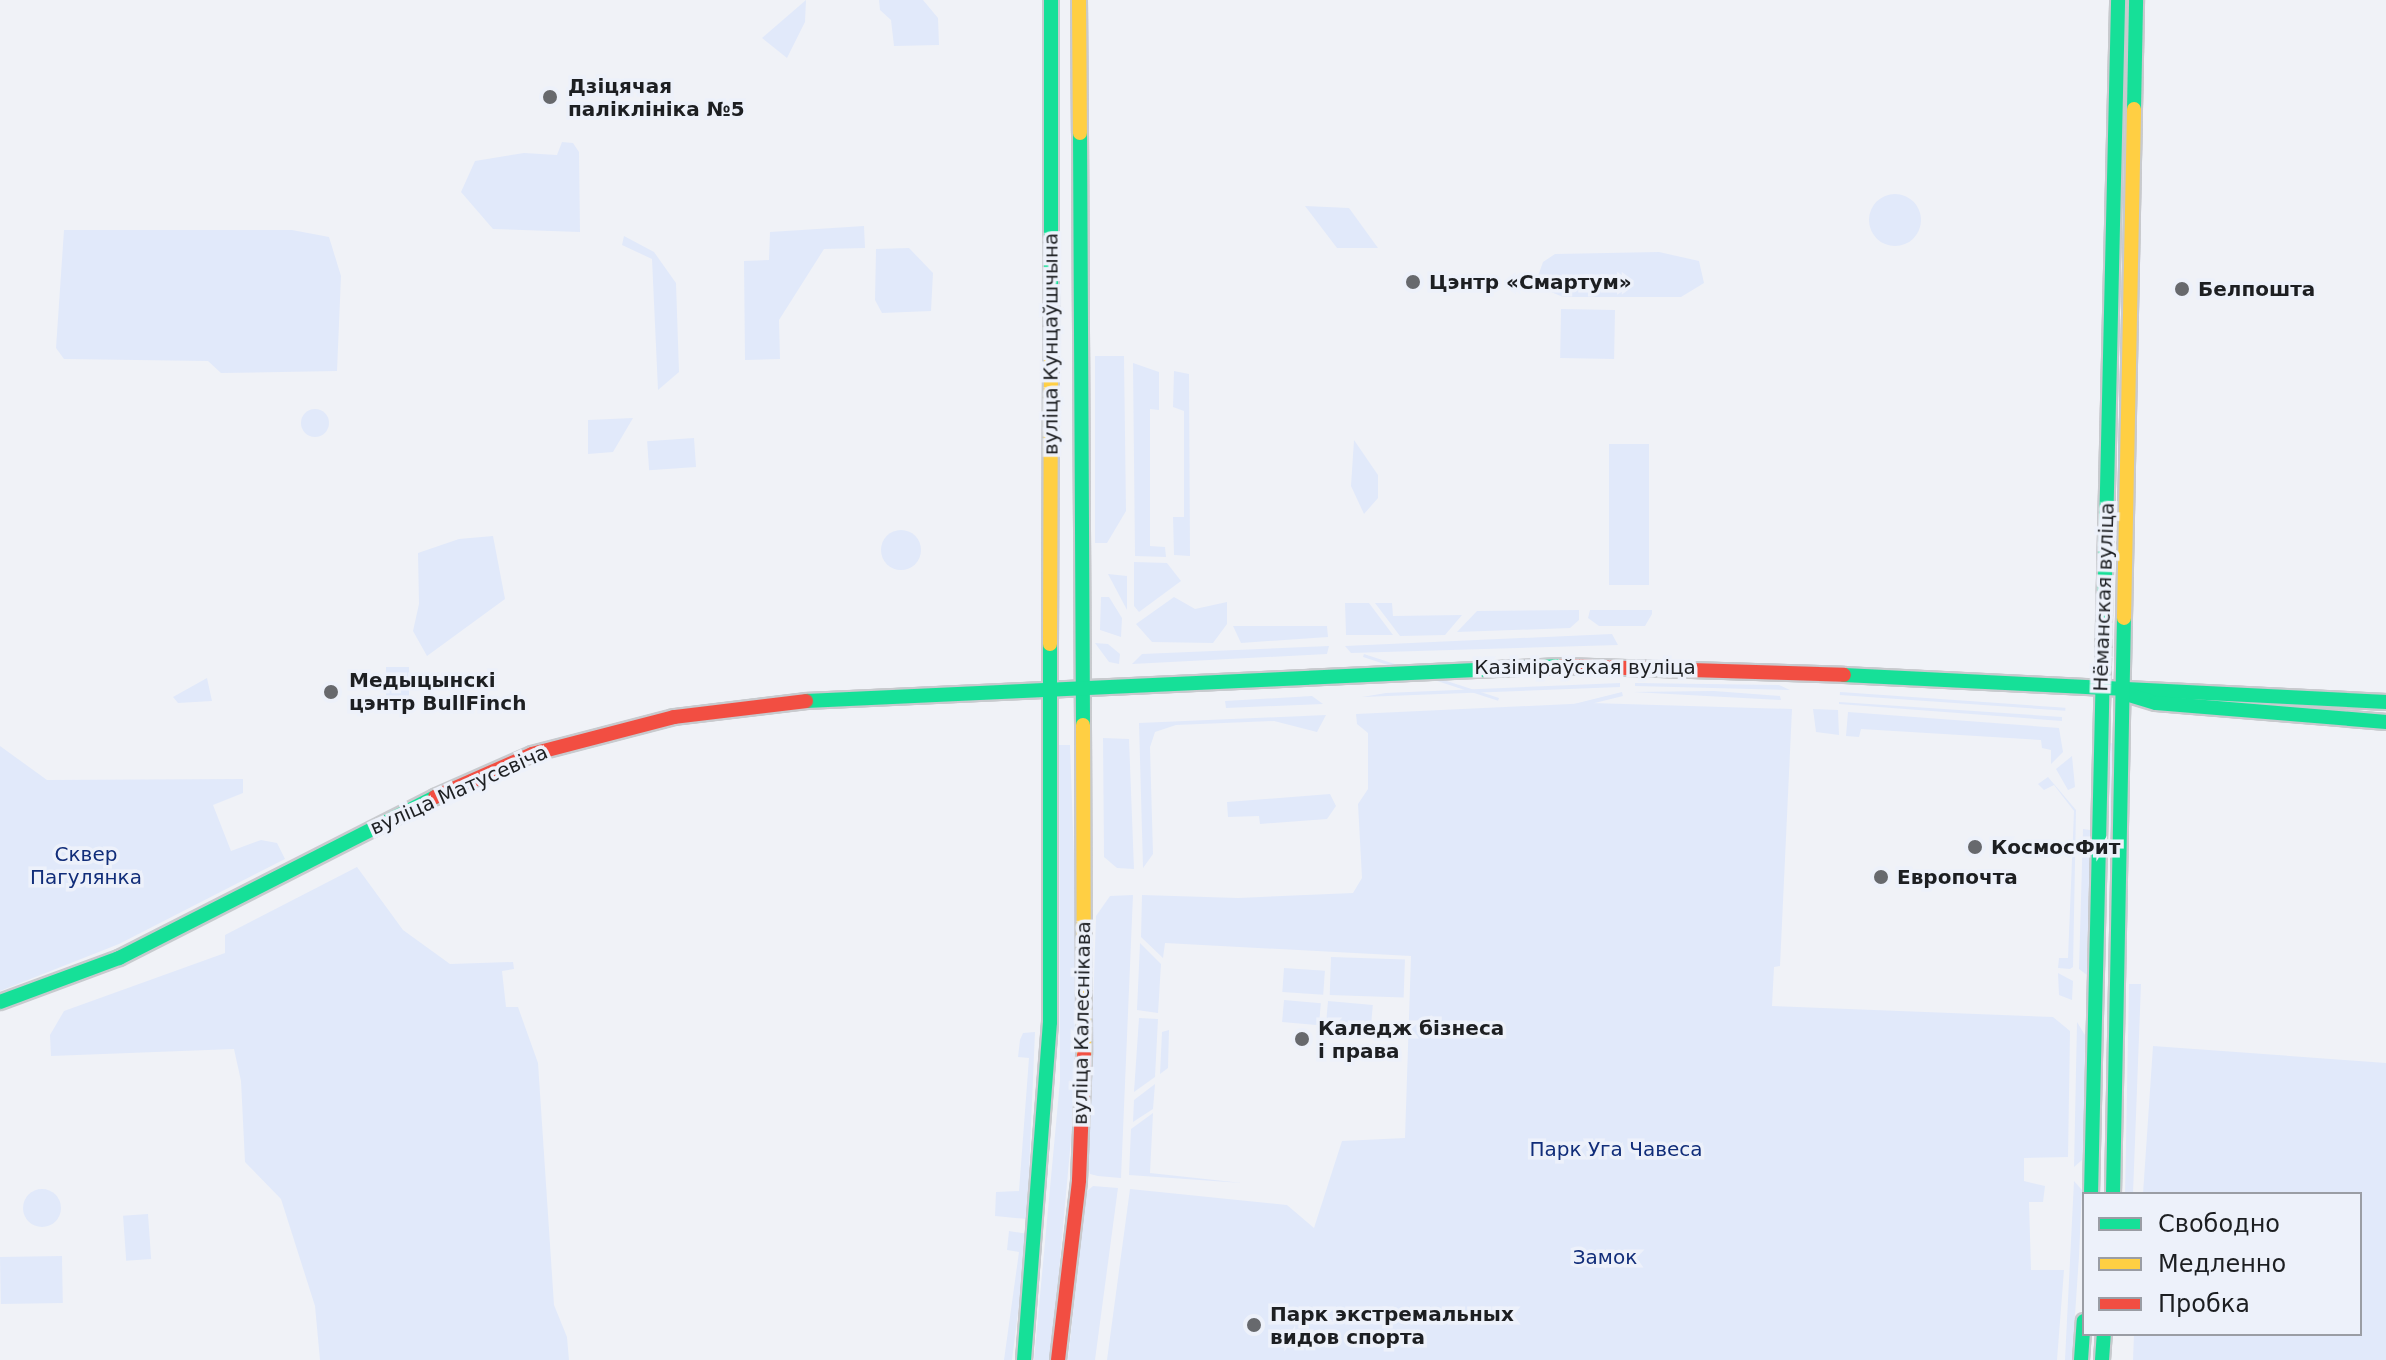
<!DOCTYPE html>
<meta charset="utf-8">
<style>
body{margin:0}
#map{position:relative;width:2386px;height:1360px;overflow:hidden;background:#f0f2f7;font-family:"DejaVu Sans",sans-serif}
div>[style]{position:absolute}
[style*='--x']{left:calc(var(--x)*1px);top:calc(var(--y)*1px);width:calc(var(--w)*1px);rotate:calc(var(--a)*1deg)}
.green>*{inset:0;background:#e1e9fa;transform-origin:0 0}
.round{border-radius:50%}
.roads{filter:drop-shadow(2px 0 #c8cace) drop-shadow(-2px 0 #c8cace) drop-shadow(0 2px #c8cace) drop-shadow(0 -2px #c8cace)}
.fast>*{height:14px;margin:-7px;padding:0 7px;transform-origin:7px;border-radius:7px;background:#16e098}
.slow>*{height:14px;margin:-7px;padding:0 7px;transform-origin:7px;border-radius:7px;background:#ffcf43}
.jam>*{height:14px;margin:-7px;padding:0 7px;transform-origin:7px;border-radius:7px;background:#f24e42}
.dots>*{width:22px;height:22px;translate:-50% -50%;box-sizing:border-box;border:4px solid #edf1fa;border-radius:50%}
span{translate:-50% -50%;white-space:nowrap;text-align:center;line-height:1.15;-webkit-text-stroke:7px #edf1fa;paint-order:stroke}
.poi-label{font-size:20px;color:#1d1f22;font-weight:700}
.left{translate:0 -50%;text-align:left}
.street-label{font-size:20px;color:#1d1f22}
.park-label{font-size:20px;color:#112d79}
.legend{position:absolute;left:2082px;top:1192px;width:280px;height:144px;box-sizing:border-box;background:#edf1fa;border:2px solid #9a9da4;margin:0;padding:10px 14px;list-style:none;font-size:24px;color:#1d1f22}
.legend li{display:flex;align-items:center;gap:16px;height:40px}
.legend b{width:40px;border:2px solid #9a9da4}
</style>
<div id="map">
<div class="green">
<i style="clip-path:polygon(806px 0,805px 22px,787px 58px,762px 38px)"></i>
<i style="clip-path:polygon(879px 0,923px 0,938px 18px,939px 45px,894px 46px,891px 20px,880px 10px)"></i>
<i style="clip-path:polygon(562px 142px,573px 143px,579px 152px,580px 232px,493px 229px,461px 192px,475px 161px,524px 153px,557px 155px)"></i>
<i class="round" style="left:1869px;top:194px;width:52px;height:52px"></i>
<i style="clip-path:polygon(1305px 206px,1349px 208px,1378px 248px,1337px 248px)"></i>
<i style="clip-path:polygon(864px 226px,865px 248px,824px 249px,779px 320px,780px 359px,745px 360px,744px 261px,769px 260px,770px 232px)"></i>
<i style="clip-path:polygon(64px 230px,292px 230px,329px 237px,341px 276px,337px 371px,221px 373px,208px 361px,64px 359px,56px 348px)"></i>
<i style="clip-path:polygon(624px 236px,654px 252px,676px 283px,679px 372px,658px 390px,652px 259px,622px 245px)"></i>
<i style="clip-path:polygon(909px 248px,933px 273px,931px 311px,882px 313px,875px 300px,876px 249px)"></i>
<i style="clip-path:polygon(1659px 252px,1699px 261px,1704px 283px,1681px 297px,1563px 297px,1542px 288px,1538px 276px,1543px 262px,1555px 254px)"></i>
<i style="left:1561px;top:309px;width:54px;height:49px;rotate:1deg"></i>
<i style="clip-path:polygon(1095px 356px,1124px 356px,1126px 511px,1107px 543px,1095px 543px)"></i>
<i style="clip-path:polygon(1133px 363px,1159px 372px,1159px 410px,1150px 409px,1150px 546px,1165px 547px,1166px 557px,1135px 556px)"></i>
<i style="clip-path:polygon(1174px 371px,1189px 374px,1190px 556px,1174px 555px,1173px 517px,1184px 517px,1184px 411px,1173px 407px)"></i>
<i class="round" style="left:301px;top:409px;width:28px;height:28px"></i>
<i style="clip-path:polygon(633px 418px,613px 452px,588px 454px,588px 420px)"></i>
<i style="left:694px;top:438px;width:29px;height:47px;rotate:86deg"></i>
<i style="clip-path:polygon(1354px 440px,1378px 475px,1378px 498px,1364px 514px,1351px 486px)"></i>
<i style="left:1649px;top:444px;width:141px;height:40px;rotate:90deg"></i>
<i class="round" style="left:881px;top:530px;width:40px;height:40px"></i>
<i style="clip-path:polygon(493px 536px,505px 599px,427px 656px,413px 631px,419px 604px,418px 553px,459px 539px)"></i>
<i style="clip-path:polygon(1134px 562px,1167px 563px,1181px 581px,1139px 612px,1134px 606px)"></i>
<i style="clip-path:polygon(1108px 574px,1127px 576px,1127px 610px)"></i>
<i style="clip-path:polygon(1101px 597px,1109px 597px,1122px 618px,1121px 637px,1100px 630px)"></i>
<i style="clip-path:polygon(1174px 597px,1195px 609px,1227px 602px,1227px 624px,1213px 643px,1152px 642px,1136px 624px)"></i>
<i style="clip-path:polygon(1345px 603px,1369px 603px,1393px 635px,1346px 635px)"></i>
<i style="clip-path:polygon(1375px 603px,1392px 603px,1393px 616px,1462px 615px,1445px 635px,1400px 636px)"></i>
<i style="clip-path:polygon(1579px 610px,1579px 620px,1570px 628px,1457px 632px,1477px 611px)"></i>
<i style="clip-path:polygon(1590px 610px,1652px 610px,1652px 614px,1645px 626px,1599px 626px,1588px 618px)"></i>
<i style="clip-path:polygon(1233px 626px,1327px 626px,1328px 637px,1241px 643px)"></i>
<i style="clip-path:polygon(1612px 634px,1618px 645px,1351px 653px,1345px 646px)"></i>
<i style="clip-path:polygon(1095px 643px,1108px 644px,1120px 654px,1119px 664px,1109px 662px)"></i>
<i style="clip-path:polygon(1329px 646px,1327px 654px,1132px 664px,1142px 654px)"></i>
<i style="left:386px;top:667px;width:23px;height:34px"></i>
<i style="clip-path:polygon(207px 678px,212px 701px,178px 703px,173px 697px)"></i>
<i style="clip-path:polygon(1620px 683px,1620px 687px,1362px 697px,1386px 693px)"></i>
<i style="clip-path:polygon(1635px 683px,1779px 685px,1790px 690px,1635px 686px)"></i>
<i style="clip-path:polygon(1714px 691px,1780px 696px,1781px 700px,1633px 692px)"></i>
<i style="left:1622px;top:692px;width:4px;height:110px;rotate:76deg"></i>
<i style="left:1840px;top:692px;width:226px;height:3px;rotate:4deg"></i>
<i style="clip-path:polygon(1312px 696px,1323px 704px,1226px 708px,1225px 701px)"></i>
<i style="left:1499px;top:698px;width:3px;height:142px;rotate:108deg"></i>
<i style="clip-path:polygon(1839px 702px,2062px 717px,2062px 721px,1839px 704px)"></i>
<i style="clip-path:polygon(1591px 703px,1792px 709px,1780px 966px,1774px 967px,1772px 1006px,2053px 1017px,2070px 1031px,2068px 1157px,2024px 1158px,2024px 1181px,2045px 1186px,2043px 1202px,2029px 1202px,2031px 1270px,2064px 1270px,2057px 1360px,1107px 1360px,1130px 1189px,1287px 1205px,1314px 1228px,1342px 1141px,1405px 1138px,1411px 956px,1165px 943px,1163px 958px,1141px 937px,1142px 895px,1238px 898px,1353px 893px,1362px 878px,1358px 804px,1368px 789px,1368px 733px,1357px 724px,1356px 714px)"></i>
<i style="clip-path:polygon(1813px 709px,1838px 710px,1839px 735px,1816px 732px)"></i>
<i style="clip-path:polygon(1848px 712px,2059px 728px,2063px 752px,2051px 764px,2051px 750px,2042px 748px,2041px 740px,1861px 729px,1859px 737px,1846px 736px)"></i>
<i style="clip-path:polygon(1326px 715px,1317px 732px,1274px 721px,1176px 725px,1155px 732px,1150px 747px,1153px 854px,1143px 868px,1139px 723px)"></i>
<i style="clip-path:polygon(1103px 738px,1129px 739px,1134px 869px,1117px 868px,1104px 857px)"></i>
<i style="left:2110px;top:743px;width:5px;height:231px"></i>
<i style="clip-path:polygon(1059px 745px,1070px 745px,1079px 1003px,1075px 1095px,1051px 1360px,1034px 1360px,1060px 1081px)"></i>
<i style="clip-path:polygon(0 746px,47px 780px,243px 779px,243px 793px,213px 805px,231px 851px,261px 840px,277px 843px,285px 859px,119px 944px,0 991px)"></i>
<i style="clip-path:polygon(2072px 756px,2075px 787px,2068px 790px,2056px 769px)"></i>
<i style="clip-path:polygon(2048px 777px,2076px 810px,2073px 967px,2070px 969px,2058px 968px,2059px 958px,2068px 958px,2074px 811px,2054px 785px,2044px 790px,2038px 784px)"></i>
<i style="clip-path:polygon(1330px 794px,1336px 806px,1327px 819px,1260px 824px,1259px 816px,1228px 817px,1227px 802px)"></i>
<i style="clip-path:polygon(2083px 829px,2090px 830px,2087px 975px,2079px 969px)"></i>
<i style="clip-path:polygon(357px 867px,403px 930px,450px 964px,513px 962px,514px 969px,502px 971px,506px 1007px,518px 1007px,538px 1063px,554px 1305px,567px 1337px,569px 1360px,320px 1360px,315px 1306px,281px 1199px,245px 1162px,241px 1081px,234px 1049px,51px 1056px,50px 1035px,64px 1011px,225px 953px,225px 935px)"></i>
<i style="clip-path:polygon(1133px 895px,1121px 1178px,1098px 1176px,1090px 1174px,1088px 1165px,1096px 916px,1110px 896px)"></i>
<i style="clip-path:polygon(1140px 943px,1161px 964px,1158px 1013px,1137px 1010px)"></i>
<i style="left:1331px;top:957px;width:74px;height:38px;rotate:2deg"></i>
<i style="left:1284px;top:968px;width:41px;height:24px;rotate:4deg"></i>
<i style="clip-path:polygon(2058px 973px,2073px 981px,2072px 1000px,2059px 995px)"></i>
<i style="clip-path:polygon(2129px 984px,2141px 984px,2133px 1194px,2125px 1194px)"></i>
<i style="left:1284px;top:1000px;width:37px;height:22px;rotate:5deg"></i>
<i style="left:1328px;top:1001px;width:45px;height:27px;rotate:5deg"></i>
<i style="clip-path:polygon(1139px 1018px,1158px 1019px,1155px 1077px,1134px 1092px)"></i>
<i style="clip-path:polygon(2077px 1022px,2085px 1035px,2084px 1141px,2082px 1160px,2074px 1167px)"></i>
<i style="clip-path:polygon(1169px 1030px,1168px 1068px,1160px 1074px,1162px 1032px)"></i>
<i style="clip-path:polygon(1035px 1032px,1027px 1219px,995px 1216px,996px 1192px,1019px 1191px,1029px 1058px,1018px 1057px,1020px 1040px,1023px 1033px)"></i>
<i style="clip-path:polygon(2153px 1046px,2386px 1063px,2386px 1360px,2133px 1360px,2134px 1334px,2360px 1334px,2360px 1194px,2143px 1194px)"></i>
<i style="clip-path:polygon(1155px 1084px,1153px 1109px,1133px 1122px,1134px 1100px)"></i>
<i style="clip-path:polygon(1153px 1113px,1150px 1173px,1242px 1183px,1129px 1175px,1131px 1129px)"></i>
<i style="clip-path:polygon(2074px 1181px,2082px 1190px,2079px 1256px,2072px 1360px,2065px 1360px)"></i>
<i style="clip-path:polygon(1093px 1186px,1118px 1188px,1095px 1360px,1068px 1360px,1086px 1192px)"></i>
<i class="round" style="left:23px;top:1189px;width:38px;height:38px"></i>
<i style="left:148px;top:1214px;width:45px;height:25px;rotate:86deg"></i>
<i style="clip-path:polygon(1009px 1231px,1028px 1234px,1012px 1360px,1004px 1360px,1019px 1252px,1007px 1250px)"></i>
<i style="left:62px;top:1256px;width:47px;height:62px;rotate:89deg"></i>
</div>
<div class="roads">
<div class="fast">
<i style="--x:2134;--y:109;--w:109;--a:-88.9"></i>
<i style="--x:1080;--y:133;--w:592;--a:89.71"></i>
<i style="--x:1051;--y:296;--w:296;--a:-90"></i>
<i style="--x:1844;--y:675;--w:543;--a:2.85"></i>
<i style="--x:2126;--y:694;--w:31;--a:17"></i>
<i style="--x:2156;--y:703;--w:231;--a:4.7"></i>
<i style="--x:806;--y:701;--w:757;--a:-2.65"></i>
<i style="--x:0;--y:1002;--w:127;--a:-20.3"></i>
<i style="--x:119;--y:958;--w:355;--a:-27"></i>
<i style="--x:2091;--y:1194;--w:1194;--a:-88.7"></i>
<i style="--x:2113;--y:1194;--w:576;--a:-88.91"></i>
<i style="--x:1024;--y:1360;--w:339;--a:-85.6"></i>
<i style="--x:1050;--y:1022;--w:378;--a:-90"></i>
<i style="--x:2081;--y:1360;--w:39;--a:-86"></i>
<i style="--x:2102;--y:1360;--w:26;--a:-86"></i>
</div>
<div class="slow">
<i style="--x:1079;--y:0;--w:133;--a:89.6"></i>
<i style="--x:2124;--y:618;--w:509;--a:-88.87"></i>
<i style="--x:1050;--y:644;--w:348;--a:-89.8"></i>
<i style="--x:1083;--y:725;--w:330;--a:89.8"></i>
</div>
<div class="jam">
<i style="--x:1562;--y:666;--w:282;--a:1.8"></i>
<i style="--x:435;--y:797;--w:106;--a:-23.9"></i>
<i style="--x:532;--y:754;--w:147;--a:-14.6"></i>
<i style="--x:674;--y:717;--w:133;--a:-6.9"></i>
<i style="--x:1058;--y:1360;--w:181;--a:-83.3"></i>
<i style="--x:1079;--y:1180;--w:125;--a:-87.7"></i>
</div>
</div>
<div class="dots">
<i style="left:550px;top:97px;background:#67696d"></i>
<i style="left:1413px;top:282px;background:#67696d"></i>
<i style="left:2182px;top:289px;background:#67696d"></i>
<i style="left:331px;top:692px;background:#67696d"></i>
<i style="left:1975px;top:847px;background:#67696d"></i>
<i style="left:1881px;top:877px;background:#67696d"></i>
<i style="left:1302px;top:1039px;background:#67696d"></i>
<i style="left:1254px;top:1325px;background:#67696d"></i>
</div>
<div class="poi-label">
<span class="left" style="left:568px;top:98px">Дзіцячая<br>паліклініка №5</span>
<span class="left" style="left:1429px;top:282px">Цэнтр «Смартум»</span>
<span class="left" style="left:2198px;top:289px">Белпошта</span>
<span class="left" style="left:349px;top:692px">Медыцынскі<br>цэнтр BullFinch</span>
<span class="left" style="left:1991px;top:847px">КосмосФит</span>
<span class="left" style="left:1897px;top:877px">Европочта</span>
<span class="left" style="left:1318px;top:1040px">Каледж бізнеса<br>і права</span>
<span class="left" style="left:1270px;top:1326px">Парк экстремальных<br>видов спорта</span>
</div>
<div class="street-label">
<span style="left:1051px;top:344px;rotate:-90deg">вуліца Кунцаўшчына</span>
<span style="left:2104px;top:597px;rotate:-88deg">Нёманская вуліца</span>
<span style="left:1585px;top:667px">Казіміраўская вуліца</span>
<span style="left:459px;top:790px;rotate:-24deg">вуліца Матусевіча</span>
<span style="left:1082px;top:1023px;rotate:-89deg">вуліца Калеснікава</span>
</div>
<div class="park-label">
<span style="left:86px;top:866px">Сквер<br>Пагулянка</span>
<span style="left:1616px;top:1149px">Парк Уга Чавеса</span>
<span style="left:1605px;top:1257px">Замок</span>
</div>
<ul class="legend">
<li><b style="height:10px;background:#16e098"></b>Свободно</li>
<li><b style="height:10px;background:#ffcf43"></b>Медленно</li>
<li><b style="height:10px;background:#f24e42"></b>Пробка</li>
</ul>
</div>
